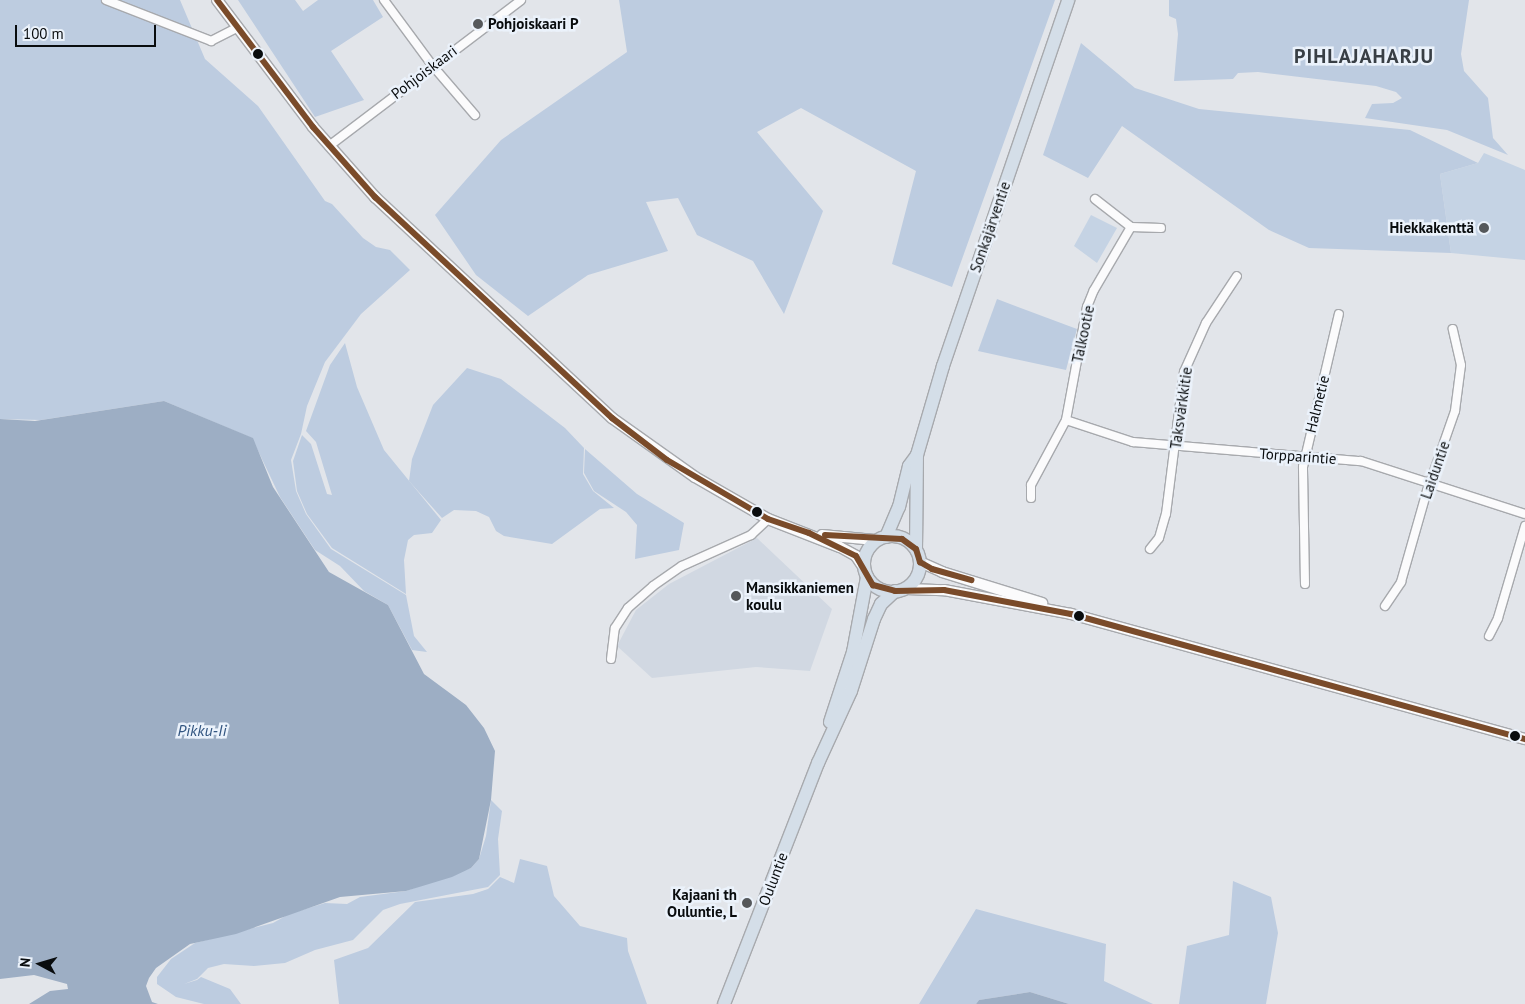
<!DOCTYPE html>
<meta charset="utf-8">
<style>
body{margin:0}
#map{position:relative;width:1525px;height:1004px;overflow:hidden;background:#e2e5ea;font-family:"PT Sans",sans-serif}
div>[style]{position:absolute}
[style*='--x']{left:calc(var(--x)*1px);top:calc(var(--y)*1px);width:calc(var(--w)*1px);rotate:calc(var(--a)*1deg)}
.built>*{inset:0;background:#d1d8e2}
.green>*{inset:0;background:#c5d3e4}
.forest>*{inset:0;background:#bdcce0}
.water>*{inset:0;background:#9daec4}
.roads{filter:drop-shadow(1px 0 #a7a9ad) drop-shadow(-1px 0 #a7a9ad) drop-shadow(0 1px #a7a9ad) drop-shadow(0 -1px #a7a9ad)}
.minor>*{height:8px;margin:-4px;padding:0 4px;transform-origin:4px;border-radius:4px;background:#fbfbfc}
.secondary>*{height:10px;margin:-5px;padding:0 5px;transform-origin:5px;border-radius:5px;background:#fbfbfc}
.trunk>*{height:12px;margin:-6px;padding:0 6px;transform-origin:6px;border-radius:6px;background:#d4dee8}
.trunk>.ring{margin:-6px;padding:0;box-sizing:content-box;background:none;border:12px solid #d4dee8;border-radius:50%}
.bus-1>*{height:6px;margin:-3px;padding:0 3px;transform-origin:3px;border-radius:3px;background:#7a4b2a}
.dots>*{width:14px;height:14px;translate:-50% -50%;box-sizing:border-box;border:2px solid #ebf2fb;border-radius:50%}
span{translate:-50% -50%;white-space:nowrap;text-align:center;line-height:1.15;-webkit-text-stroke:5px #ebf2fb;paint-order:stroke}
.poi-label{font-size:15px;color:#090c0e;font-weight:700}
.left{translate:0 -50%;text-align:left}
.right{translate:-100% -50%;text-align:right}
.street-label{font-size:15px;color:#090c0e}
.water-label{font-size:16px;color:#325580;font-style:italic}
.district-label{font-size:20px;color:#393f45;font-weight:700;letter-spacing:1px}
.north{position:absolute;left:15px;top:939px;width:50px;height:50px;-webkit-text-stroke:4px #ebf2fb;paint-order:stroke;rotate:276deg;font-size:14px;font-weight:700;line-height:20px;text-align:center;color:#090c0e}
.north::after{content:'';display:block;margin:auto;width:18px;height:22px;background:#090c0e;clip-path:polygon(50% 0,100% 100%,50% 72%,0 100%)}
.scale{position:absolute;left:15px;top:25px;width:141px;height:22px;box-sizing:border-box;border:2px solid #090c0e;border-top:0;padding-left:6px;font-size:15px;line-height:18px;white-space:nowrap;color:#090c0e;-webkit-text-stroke:4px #ebf2fb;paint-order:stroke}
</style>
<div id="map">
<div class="built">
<i style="clip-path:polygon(757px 538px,832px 609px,810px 671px,756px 667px,652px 678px,617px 646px,636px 610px,669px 584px)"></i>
</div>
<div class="green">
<i style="clip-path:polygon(1484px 153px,1525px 170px,1525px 260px,1451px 253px,1440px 174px,1478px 163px)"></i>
<i style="clip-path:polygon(1091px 215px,1117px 228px,1097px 263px,1074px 246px)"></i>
</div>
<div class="forest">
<i style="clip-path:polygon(0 0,180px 0,205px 59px,258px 106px,325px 201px,332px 204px,363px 238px,376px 247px,390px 250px,410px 270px,361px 314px,325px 362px,307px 406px,301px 434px,291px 460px,296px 491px,306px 514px,331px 549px,406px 595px,414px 636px,427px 652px,412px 650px,388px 605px,364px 591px,340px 566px,315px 550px,280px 497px,252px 438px,164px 401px,41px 420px,0 419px)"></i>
<i style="clip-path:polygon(238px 0,295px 0,303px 11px,318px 0,373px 0,383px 17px,331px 51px,364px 100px,315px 117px)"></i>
<i style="clip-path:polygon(619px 0,1055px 0,952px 287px,892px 264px,916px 171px,801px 108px,757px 132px,823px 211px,784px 314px,753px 261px,697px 235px,678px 198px,646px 202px,668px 251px,588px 275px,528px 316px,476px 275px,435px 215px,501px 140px,627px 52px)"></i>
<i style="clip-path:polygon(1169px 0,1469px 0,1461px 54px,1464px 71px,1488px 98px,1493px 138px,1508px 155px,1447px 130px,1365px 118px,1372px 104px,1393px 103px,1402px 98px,1396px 92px,1376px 86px,1258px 72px,1238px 73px,1233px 79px,1174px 81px,1178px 34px,1176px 19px,1169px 16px)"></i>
<i style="clip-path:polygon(1081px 43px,1135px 88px,1199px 109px,1410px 130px,1478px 163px,1440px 174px,1451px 253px,1309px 248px,1269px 230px,1122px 126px,1088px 178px,1043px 155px)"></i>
<i style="clip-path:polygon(997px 299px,1077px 329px,1066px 370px,978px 351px)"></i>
<i style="clip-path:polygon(345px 343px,357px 387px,384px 450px,441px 520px,432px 533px,414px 535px,408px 540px,404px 560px,406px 594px,332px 548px,307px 514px,297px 491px,293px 461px,302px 435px,311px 444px,327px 494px,332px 495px,316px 442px,306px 431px,330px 365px)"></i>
<i style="clip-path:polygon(467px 368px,501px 379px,565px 428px,584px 448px,583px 474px,593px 491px,614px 508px,600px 509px,552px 544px,504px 536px,496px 531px,489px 517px,476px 511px,454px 510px,442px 518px,409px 481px,412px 459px,433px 405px)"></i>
<i style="clip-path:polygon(585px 449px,637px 494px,684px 523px,679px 550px,635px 559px,637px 525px,626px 512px,594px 491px,584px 473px)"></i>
<i style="clip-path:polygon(491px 800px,502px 811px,498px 839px,500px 875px,488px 887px,400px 904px,383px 910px,353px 940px,315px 950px,285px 963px,254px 966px,224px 964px,208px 968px,197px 979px,184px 984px,197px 980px,201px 977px,230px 989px,241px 1004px,204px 1004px,176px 997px,157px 984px,157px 977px,171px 959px,195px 943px,273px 923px,289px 914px,325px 903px,347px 904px,360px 897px,406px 891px,471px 868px,479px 859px,486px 836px)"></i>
<i style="clip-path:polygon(520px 859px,547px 866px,554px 896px,580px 926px,627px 938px,628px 951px,647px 1004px,339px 1004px,334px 960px,368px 948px,415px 902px,473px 894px,488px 889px,500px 877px,514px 883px)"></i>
<i style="clip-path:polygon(1233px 881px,1271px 897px,1278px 933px,1266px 1004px,1179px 1004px,1187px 946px,1229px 935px)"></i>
<i style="clip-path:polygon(976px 909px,1106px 944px,1104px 981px,1153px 1004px,1069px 1004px,1030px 992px,979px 1000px,976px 1004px,919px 1004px)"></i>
</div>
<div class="water">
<i style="clip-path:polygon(164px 401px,253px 438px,273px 487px,329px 572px,388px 605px,424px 674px,466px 705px,484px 728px,495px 751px,491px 800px,479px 859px,471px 868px,452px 877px,406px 891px,340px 897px,236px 934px,190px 944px,156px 968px,149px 978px,146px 986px,152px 1002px,158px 1004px,29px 1004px,50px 991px,68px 989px,67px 984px,34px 975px,0 979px,0 419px,35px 421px)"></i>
<i style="clip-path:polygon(1030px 992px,1069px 1004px,976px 1004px,979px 1000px)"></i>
</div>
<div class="roads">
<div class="minor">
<i style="--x:106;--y:0;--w:113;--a:21.3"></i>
<i style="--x:211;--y:41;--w:30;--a:-27"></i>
<i style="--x:384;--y:0;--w:81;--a:53.6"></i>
<i style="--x:432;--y:65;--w:66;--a:49.3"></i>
<i style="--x:329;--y:146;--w:241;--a:-37.2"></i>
<i style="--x:1095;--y:199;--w:46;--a:37.9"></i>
<i style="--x:1131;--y:227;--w:30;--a:2"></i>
<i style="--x:1066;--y:420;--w:71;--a:18.2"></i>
<i style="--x:1133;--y:442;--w:229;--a:4.8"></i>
<i style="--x:1361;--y:461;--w:172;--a:17.9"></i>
<i style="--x:1031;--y:498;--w:13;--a:-90"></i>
<i style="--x:1031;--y:485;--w:74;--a:-61.7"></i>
<i style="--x:1066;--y:420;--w:115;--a:-79.5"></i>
<i style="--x:1087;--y:307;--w:18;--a:-68"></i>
<i style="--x:1094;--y:290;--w:73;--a:-59.6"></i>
<i style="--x:1150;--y:549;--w:14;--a:-51"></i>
<i style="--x:1159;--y:538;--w:25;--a:-74"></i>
<i style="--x:1166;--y:514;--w:143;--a:-82.8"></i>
<i style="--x:1184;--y:372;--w:54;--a:-65.8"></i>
<i style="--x:1206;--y:323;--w:56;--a:-56.6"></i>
<i style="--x:1305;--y:584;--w:117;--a:-91"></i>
<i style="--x:1303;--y:467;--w:157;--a:-76.8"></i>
<i style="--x:1385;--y:606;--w:29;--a:-56"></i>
<i style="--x:1401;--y:582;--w:95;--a:-74.1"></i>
<i style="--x:1427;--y:491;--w:85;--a:-70.7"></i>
<i style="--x:1455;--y:411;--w:46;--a:-82.6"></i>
<i style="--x:1461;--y:365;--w:37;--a:-103"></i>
<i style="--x:1489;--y:636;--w:20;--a:-63"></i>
<i style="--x:1498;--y:618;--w:96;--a:-73.6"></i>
<i style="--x:611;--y:659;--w:31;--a:-83"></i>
<i style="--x:615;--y:628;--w:24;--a:-57"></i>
<i style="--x:628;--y:608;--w:33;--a:-41"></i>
<i style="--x:653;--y:586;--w:35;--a:-35"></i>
<i style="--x:682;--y:566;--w:76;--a:-24.2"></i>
<i style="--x:751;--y:535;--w:23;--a:-43"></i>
</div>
<div class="secondary">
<i style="--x:217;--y:0;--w:159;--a:52.9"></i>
<i style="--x:313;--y:127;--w:94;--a:48.5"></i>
<i style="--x:375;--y:197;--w:324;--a:43"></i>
<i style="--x:612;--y:418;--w:102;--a:35.4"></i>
<i style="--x:695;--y:477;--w:84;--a:29.9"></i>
<i style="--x:768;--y:519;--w:77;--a:21.3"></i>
<i style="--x:840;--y:547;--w:18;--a:29"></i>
<i style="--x:856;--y:556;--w:11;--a:56"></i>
<i style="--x:822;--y:535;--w:53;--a:5.4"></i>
<i style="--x:920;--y:562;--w:24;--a:24"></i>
<i style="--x:942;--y:572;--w:105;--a:17.2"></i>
<i style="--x:906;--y:589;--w:38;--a:2"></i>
<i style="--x:944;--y:590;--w:129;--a:10.7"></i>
<i style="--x:1071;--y:614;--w:471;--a:15.4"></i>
</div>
<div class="trunk">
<i class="ring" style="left:864px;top:536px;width:44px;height:44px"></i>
<i style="--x:886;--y:537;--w:33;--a:-67"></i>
<i style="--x:899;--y:507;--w:42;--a:-76.3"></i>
<i style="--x:909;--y:466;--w:14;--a:-54"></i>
<i style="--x:917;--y:455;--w:93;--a:-73.7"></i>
<i style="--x:943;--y:366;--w:387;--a:-71.1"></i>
<i style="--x:916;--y:549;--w:94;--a:-89.4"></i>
<i style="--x:830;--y:722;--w:74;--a:-71.8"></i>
<i style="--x:853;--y:652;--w:76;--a:-79.4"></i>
<i style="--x:724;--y:1004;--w:259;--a:-68.7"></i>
<i style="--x:818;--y:763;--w:79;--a:-65.4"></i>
<i style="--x:851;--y:691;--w:76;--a:-72.3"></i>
<i style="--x:874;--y:619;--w:17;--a:-65"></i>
<i style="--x:881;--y:604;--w:19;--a:-43"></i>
</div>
</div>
<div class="bus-1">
<i style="--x:217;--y:0;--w:159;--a:52.9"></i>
<i style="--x:313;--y:127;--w:94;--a:48.5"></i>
<i style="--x:375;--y:197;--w:324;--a:43"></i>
<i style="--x:612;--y:418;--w:69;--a:37.4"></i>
<i style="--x:667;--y:460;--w:117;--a:30.3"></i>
<i style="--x:768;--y:519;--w:43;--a:18.9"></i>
<i style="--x:809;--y:533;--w:52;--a:26.1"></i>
<i style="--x:856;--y:556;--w:34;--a:60"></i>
<i style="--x:873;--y:585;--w:23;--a:15"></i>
<i style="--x:895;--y:591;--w:49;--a:-1.2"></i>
<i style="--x:944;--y:590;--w:129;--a:10.7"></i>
<i style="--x:1071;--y:614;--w:471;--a:15.4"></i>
<i style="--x:825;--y:535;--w:77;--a:3"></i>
<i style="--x:902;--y:539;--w:17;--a:36"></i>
<i style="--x:916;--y:549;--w:14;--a:73"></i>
<i style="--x:920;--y:562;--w:14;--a:30"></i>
<i style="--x:932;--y:569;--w:41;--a:15.8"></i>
</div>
<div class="dots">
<i style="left:478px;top:24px;background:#55585b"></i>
<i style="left:258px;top:54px;background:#090c0e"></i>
<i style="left:1484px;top:228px;background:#55585b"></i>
<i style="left:757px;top:512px;background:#090c0e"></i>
<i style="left:736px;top:596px;background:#55585b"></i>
<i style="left:1079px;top:616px;background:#090c0e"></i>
<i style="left:1515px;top:736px;background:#090c0e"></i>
<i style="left:747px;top:903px;background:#55585b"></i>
</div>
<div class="poi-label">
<span class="left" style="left:488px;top:24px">Pohjoiskaari P</span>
<span class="right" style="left:1474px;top:228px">Hiekkakenttä</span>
<span class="left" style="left:746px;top:596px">Mansikkaniemen<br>koulu</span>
<span class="right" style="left:737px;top:903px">Kajaani th<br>Ouluntie, L</span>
</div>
<div class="street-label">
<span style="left:424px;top:72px;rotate:-37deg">Pohjoiskaari</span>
<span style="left:990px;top:227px;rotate:-71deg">Sonkajärventie</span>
<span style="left:1083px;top:334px;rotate:-78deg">Talkootie</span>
<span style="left:1317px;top:404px;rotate:-76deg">Halmetie</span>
<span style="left:1181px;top:408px;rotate:-82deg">Taksvärkkitie</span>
<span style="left:1298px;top:456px;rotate:4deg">Torpparintie</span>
<span style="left:1435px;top:470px;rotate:-71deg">Laiduntie</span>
<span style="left:773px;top:879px;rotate:-69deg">Ouluntie</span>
</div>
<div class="water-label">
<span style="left:202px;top:730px">Pikku-Ii</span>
</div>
<div class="district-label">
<span style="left:1364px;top:56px">PIHLAJAHARJU</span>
</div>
<div class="north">N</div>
<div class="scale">100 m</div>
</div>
